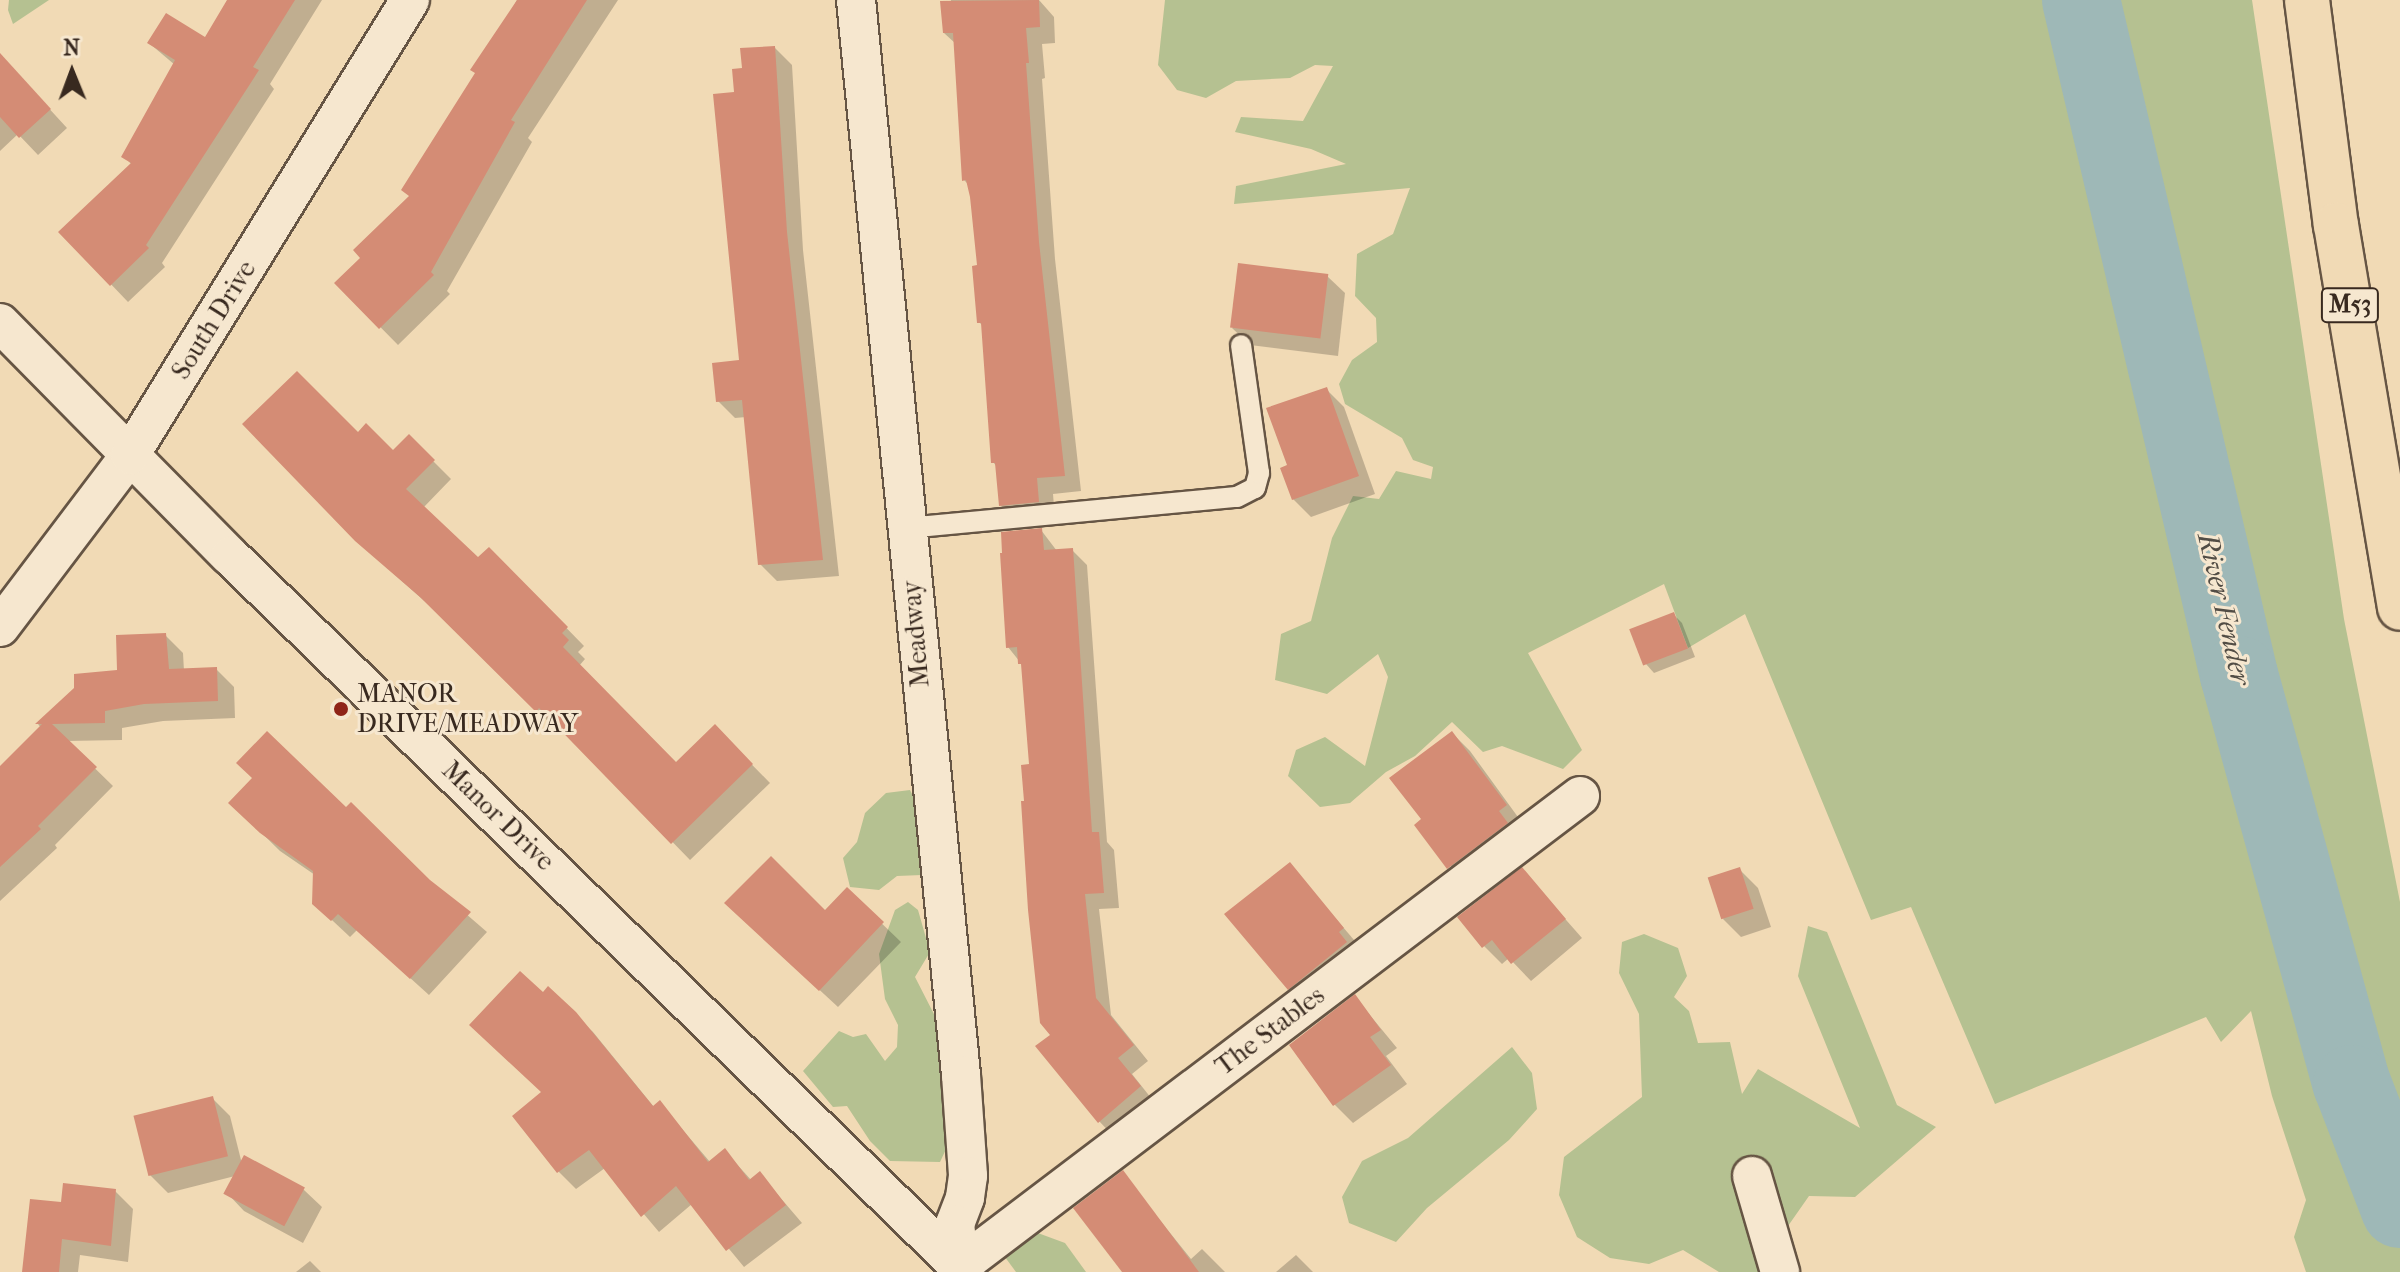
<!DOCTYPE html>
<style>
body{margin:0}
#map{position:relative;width:2400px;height:1272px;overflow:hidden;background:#f1dab5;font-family:"IM FELL French Canon",serif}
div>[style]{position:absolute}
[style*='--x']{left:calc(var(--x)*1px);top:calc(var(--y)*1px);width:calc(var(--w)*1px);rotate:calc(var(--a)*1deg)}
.green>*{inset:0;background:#b5c191}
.shadow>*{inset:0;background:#0003}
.river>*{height:78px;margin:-39px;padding:0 39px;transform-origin:39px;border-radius:39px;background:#9eb8b7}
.building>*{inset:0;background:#d48c75;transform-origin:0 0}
.roads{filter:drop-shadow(2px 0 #654) drop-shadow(-2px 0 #654) drop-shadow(0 2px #654) drop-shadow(0 -2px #654)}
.lane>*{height:20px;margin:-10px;padding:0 10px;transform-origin:10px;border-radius:10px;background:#f6e7cf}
.street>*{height:38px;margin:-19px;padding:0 19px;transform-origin:19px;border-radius:19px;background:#f6e7cf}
.highway>*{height:44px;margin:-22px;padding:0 22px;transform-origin:22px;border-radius:22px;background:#f1dab5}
.dots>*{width:22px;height:22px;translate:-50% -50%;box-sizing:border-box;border:4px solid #f6e7cf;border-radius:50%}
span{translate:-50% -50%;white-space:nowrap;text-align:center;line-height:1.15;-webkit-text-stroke:6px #f6e7cf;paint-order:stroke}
.shield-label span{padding:2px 6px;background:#f6e7cf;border:2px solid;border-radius:6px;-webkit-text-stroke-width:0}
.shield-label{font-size:24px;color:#38291f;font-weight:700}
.street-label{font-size:26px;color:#38291f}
.poi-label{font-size:26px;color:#38291f}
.left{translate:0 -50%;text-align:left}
.water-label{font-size:28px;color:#524d45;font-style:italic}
.north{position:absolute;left:32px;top:32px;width:80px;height:80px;-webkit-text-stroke:6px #f6e7cf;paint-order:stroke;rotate:359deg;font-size:22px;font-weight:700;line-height:32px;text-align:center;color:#38291f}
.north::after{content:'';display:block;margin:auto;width:28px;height:36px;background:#38291f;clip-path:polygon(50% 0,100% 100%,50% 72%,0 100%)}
</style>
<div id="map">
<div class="green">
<i style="clip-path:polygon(9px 0,49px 0,13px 24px,8px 10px)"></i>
<i style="clip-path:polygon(1165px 0,2252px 0,2344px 619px,2400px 902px,2400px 1272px,2306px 1272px,2294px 1237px,2306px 1200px,2272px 1096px,2251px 1011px,2221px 1042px,2206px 1017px,1995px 1104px,1911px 907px,1871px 920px,1745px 614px,1688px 648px,1664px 584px,1528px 653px,1582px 750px,1563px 769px,1502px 746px,1483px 752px,1452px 722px,1415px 756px,1386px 772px,1350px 803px,1320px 807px,1288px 776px,1296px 750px,1325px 737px,1365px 766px,1388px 677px,1378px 654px,1327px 694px,1275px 680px,1281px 634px,1311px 621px,1332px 538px,1353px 496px,1379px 499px,1396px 471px,1431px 479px,1433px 467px,1413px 460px,1402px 438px,1345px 404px,1339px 384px,1352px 360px,1377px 342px,1376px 318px,1355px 296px,1357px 254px,1393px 234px,1410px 188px,1234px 204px,1236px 186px,1346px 164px,1311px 149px,1235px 132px,1241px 117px,1303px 121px,1333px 66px,1315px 65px,1290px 78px,1236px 81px,1206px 98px,1177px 90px,1158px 65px)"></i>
<i style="clip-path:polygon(910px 790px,914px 798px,922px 875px,897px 876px,879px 890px,850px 887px,843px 858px,857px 842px,865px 813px,886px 793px)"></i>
<i style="clip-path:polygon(908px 902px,918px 910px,930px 952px,915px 977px,938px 1022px,948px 1145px,940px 1162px,890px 1161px,870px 1141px,847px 1106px,833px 1107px,803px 1071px,839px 1031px,853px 1037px,866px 1034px,885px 1061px,897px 1047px,898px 1025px,885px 999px,879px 954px,895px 910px)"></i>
<i style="clip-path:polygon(1808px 926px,1827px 932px,1897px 1105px,1936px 1127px,1855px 1197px,1809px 1196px,1788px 1226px,1791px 1272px,1719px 1272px,1683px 1250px,1649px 1264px,1610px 1258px,1577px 1237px,1559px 1195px,1564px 1157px,1642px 1097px,1639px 1014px,1619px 973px,1622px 942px,1644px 934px,1678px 948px,1687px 976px,1674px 997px,1689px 1011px,1698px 1043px,1730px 1042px,1742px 1094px,1758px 1069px,1860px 1128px,1798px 976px)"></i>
<i style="clip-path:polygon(1512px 1047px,1532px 1073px,1537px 1109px,1509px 1140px,1427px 1208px,1396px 1242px,1349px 1223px,1342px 1197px,1362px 1161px,1408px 1138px)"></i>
<i style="clip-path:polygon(1027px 1229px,1065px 1243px,1086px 1272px,1016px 1272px,999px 1249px)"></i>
</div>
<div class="shadow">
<i style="clip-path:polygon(230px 0,322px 0,270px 84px,274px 89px,162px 263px,165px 267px,128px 302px,61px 232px,132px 165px,124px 156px,175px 65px,149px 43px,205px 40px)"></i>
<i style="clip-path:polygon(517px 0,618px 0,528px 138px,532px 142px,447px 291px,450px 294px,398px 345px,337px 283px,363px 258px,411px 197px)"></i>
<i style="clip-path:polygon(951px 0,1039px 0,1054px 17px,1055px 43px,1042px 44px,1045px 78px,1042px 79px,1055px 259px,1081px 491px,1053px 494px,1055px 518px,1017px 522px,1000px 505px,997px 467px,993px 462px,984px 327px,979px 322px,980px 267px,969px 185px,964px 180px,956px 44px,944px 33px)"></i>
<i style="clip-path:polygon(775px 48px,792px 65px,803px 250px,839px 576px,777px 581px,760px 564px,746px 417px,735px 418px,718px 401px,741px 362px,736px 94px,744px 70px)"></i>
<i style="clip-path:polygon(0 55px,67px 128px,38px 155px,18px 134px,0 151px)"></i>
<i style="clip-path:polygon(1327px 276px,1345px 293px,1338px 356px,1250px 345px,1232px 328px)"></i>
<i style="clip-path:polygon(1326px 389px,1344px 407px,1375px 494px,1311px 517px,1293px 499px,1289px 467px)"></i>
<i style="clip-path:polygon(358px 435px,393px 453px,409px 437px,451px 479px,423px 508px,478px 559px,507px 567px,584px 646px,578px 652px,585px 659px,579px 666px,676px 765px,715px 727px,770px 783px,690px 860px,558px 724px,555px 728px,440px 615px,356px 540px)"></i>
<i style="clip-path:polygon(1041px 530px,1057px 551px,1072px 550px,1087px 565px,1107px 842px,1114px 850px,1119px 908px,1099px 909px,1111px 1015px,1148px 1061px,1132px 1074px,1155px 1103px,1114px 1137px,1099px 1121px,1053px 1035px,1026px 803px,1032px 766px,1024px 667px,1008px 647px)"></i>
<i style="clip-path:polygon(1674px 615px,1682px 623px,1695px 657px,1654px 673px,1646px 664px)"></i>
<i style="clip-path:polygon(165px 635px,183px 653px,184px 671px,216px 669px,234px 687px,235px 718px,163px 721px,122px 728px,122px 740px,67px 741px,113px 786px,55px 845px,57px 848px,0 901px,0 774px,41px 728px,38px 724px,76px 688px,119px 672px)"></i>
<i style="clip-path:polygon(1452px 733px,1470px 751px,1523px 824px,1467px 885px,1416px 826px,1424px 819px)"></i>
<i style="clip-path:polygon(231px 803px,429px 882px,487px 932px,429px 995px,357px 930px,350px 937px,333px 921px,314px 903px,315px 875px,280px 851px)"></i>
<i style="clip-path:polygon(1290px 865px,1360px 947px,1307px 1006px,1289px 989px)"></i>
<i style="clip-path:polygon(1522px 870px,1582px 938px,1531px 981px,1509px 958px,1502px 964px,1484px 946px)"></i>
<i style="clip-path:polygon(1740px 870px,1758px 888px,1771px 927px,1741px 937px,1723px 919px)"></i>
<i style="clip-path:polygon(847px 890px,901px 942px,838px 1007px,744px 920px,825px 913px)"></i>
<i style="clip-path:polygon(543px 995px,574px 1014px,593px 1032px,654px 1107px,660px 1103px,710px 1162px,725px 1151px,752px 1181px,760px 1174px,802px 1223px,744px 1267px,692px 1204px,659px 1232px,605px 1168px,576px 1189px,559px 1172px,543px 1093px)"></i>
<i style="clip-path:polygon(1355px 997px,1397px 1048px,1386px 1056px,1407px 1084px,1353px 1123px,1335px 1105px,1291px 1045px)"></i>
<i style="clip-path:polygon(212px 1098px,230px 1116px,242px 1164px,304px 1190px,322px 1207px,303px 1243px,244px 1211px,227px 1193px,235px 1176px,168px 1193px,150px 1175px)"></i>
<i style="clip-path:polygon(1122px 1173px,1191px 1259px,1202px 1249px,1225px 1272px,1143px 1272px)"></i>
<i style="clip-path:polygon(115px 1191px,133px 1209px,128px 1262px,80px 1255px,78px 1272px,24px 1272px)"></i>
<i style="clip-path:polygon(1296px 1255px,1313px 1272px,1276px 1272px)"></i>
<i style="clip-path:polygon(310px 1261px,321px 1272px,296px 1272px)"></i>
</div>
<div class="river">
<i style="--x:2081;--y:0;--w:693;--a:76.83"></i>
<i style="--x:2239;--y:675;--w:424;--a:74.6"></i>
<i style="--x:2352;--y:1084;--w:134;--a:69"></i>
</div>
<div class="building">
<i style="clip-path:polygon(227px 0,295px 0,253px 67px,259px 70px,146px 245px,149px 248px,110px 286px,58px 232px,131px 163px,121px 157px,175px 60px,147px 43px,166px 13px,205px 37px)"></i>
<i style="clip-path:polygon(517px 0,587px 0,511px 120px,515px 122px,431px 272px,434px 275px,379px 329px,334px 283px,360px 258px,353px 250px,409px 196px,401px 190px,475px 73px,470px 70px)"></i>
<i style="clip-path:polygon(1039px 0,1040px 27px,1026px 28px,1029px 63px,1026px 63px,1039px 242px,1065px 476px,1037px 478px,1039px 502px,999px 506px,995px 463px,991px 463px,981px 323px,977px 323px,972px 266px,977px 265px,970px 197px,966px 180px,962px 181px,953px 33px,943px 33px,940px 1px)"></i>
<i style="clip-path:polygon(775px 46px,787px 232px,823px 560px,758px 565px,742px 400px,716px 402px,712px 363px,739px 360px,713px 94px,734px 92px,732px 69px,742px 68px,740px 48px)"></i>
<i style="clip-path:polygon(0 53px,51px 109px,19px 138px,0 117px)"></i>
<i style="left:1238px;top:263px;width:91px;height:65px;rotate:7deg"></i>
<i style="clip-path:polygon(297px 371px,358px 432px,366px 423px,393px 450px,409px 434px,435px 460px,406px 489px,478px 557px,489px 547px,568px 627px,562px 633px,569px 640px,563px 647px,676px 762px,715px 724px,753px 764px,671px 844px,539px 708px,536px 712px,420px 597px,355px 541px,242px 424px)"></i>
<i style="clip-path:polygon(1327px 387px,1359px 476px,1292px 500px,1280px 468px,1287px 465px,1266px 408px)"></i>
<i style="clip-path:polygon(1042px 528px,1044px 550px,1073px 548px,1092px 832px,1099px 832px,1104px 893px,1085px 894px,1096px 998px,1134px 1045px,1118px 1058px,1141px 1086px,1098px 1123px,1035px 1046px,1050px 1035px,1040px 1023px,1028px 910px,1021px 801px,1024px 801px,1021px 765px,1029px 764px,1021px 664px,1018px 664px,1017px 647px,1006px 648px,1000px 553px,1002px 553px,1001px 532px)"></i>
<i style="left:1674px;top:612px;width:39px;height:48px;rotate:69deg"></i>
<i style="clip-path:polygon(166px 633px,169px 669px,217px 667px,218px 701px,144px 704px,105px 711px,105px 723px,52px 724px,97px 767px,38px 826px,41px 829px,0 867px,0 766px,42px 724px,35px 724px,74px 688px,74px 674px,117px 670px,116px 635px)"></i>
<i style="clip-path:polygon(267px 731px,346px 807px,351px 802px,430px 880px,471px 912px,410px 979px,338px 914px,331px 921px,312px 904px,313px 871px,260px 833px,228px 803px,252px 778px,236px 763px)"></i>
<i style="clip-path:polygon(1452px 731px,1507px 805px,1499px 811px,1508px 823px,1447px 869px,1414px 825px,1421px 819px,1389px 778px)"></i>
<i style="clip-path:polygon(771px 856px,825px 910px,847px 887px,884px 922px,819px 991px,724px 903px)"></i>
<i style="clip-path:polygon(1290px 862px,1344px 928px,1339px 932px,1347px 942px,1288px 990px,1224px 914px)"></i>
<i style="clip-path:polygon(1522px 867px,1566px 919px,1511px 964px,1492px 940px,1482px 948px,1457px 917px)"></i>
<i style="left:1740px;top:867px;width:44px;height:34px;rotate:72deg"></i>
<i style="clip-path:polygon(520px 971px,543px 992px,548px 986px,576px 1012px,653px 1106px,660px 1100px,708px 1162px,725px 1148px,749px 1180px,760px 1171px,786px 1205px,726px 1251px,676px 1186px,641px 1217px,589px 1150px,557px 1173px,512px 1116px,541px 1092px,469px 1025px)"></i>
<i style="clip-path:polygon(1355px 994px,1381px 1030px,1370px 1037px,1391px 1065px,1333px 1106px,1289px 1045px)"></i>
<i style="left:213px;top:1096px;width:62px;height:82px;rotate:76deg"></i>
<i style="left:244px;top:1155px;width:69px;height:44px;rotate:28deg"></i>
<i style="clip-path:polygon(1123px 1170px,1199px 1272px,1122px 1272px,1073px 1208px)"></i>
<i style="clip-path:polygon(63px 1183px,116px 1189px,111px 1246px,62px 1239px,59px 1272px,22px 1272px,30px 1199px,61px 1202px)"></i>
</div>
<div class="roads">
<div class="lane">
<i style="--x:907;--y:528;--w:331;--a:-5.4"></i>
<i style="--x:1237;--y:497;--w:20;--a:-27"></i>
<i style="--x:1255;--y:488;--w:16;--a:-75"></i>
<i style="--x:1259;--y:473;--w:129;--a:-98"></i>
</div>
<div class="street">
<i style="--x:856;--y:0;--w:1080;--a:84.42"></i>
<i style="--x:961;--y:1075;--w:101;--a:86"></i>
<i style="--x:968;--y:1176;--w:22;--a:98"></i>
<i style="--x:965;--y:1198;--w:28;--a:111"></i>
<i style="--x:955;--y:1224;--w:42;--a:83.2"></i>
<i style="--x:960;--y:1266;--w:778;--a:-37.16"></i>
<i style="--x:0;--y:323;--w:327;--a:45.4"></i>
<i style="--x:230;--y:556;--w:1026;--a:44.25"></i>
<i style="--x:0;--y:627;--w:216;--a:-52.9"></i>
<i style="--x:130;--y:455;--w:534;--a:-58.39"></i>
<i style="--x:1752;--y:1176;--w:100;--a:73.7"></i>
</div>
<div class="highway">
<i style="--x:2307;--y:0;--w:227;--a:82.7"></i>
<i style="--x:2336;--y:225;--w:388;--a:80.5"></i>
</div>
</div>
<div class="dots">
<i style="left:341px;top:709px;background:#8f2418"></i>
</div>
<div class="shield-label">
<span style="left:2350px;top:305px">M53</span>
</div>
<div class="street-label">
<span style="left:214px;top:320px;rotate:-58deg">South Drive</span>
<span style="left:916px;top:634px;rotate:-95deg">Meadway</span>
<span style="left:498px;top:816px;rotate:44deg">Manor Drive</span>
<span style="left:1270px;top:1031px;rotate:-37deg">The Stables</span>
</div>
<div class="poi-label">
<span class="left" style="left:357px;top:709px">MANOR<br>DRIVE/MEADWAY</span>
</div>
<div class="water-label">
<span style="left:2224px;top:609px;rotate:77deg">River Fender</span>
</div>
<div class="north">N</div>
</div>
